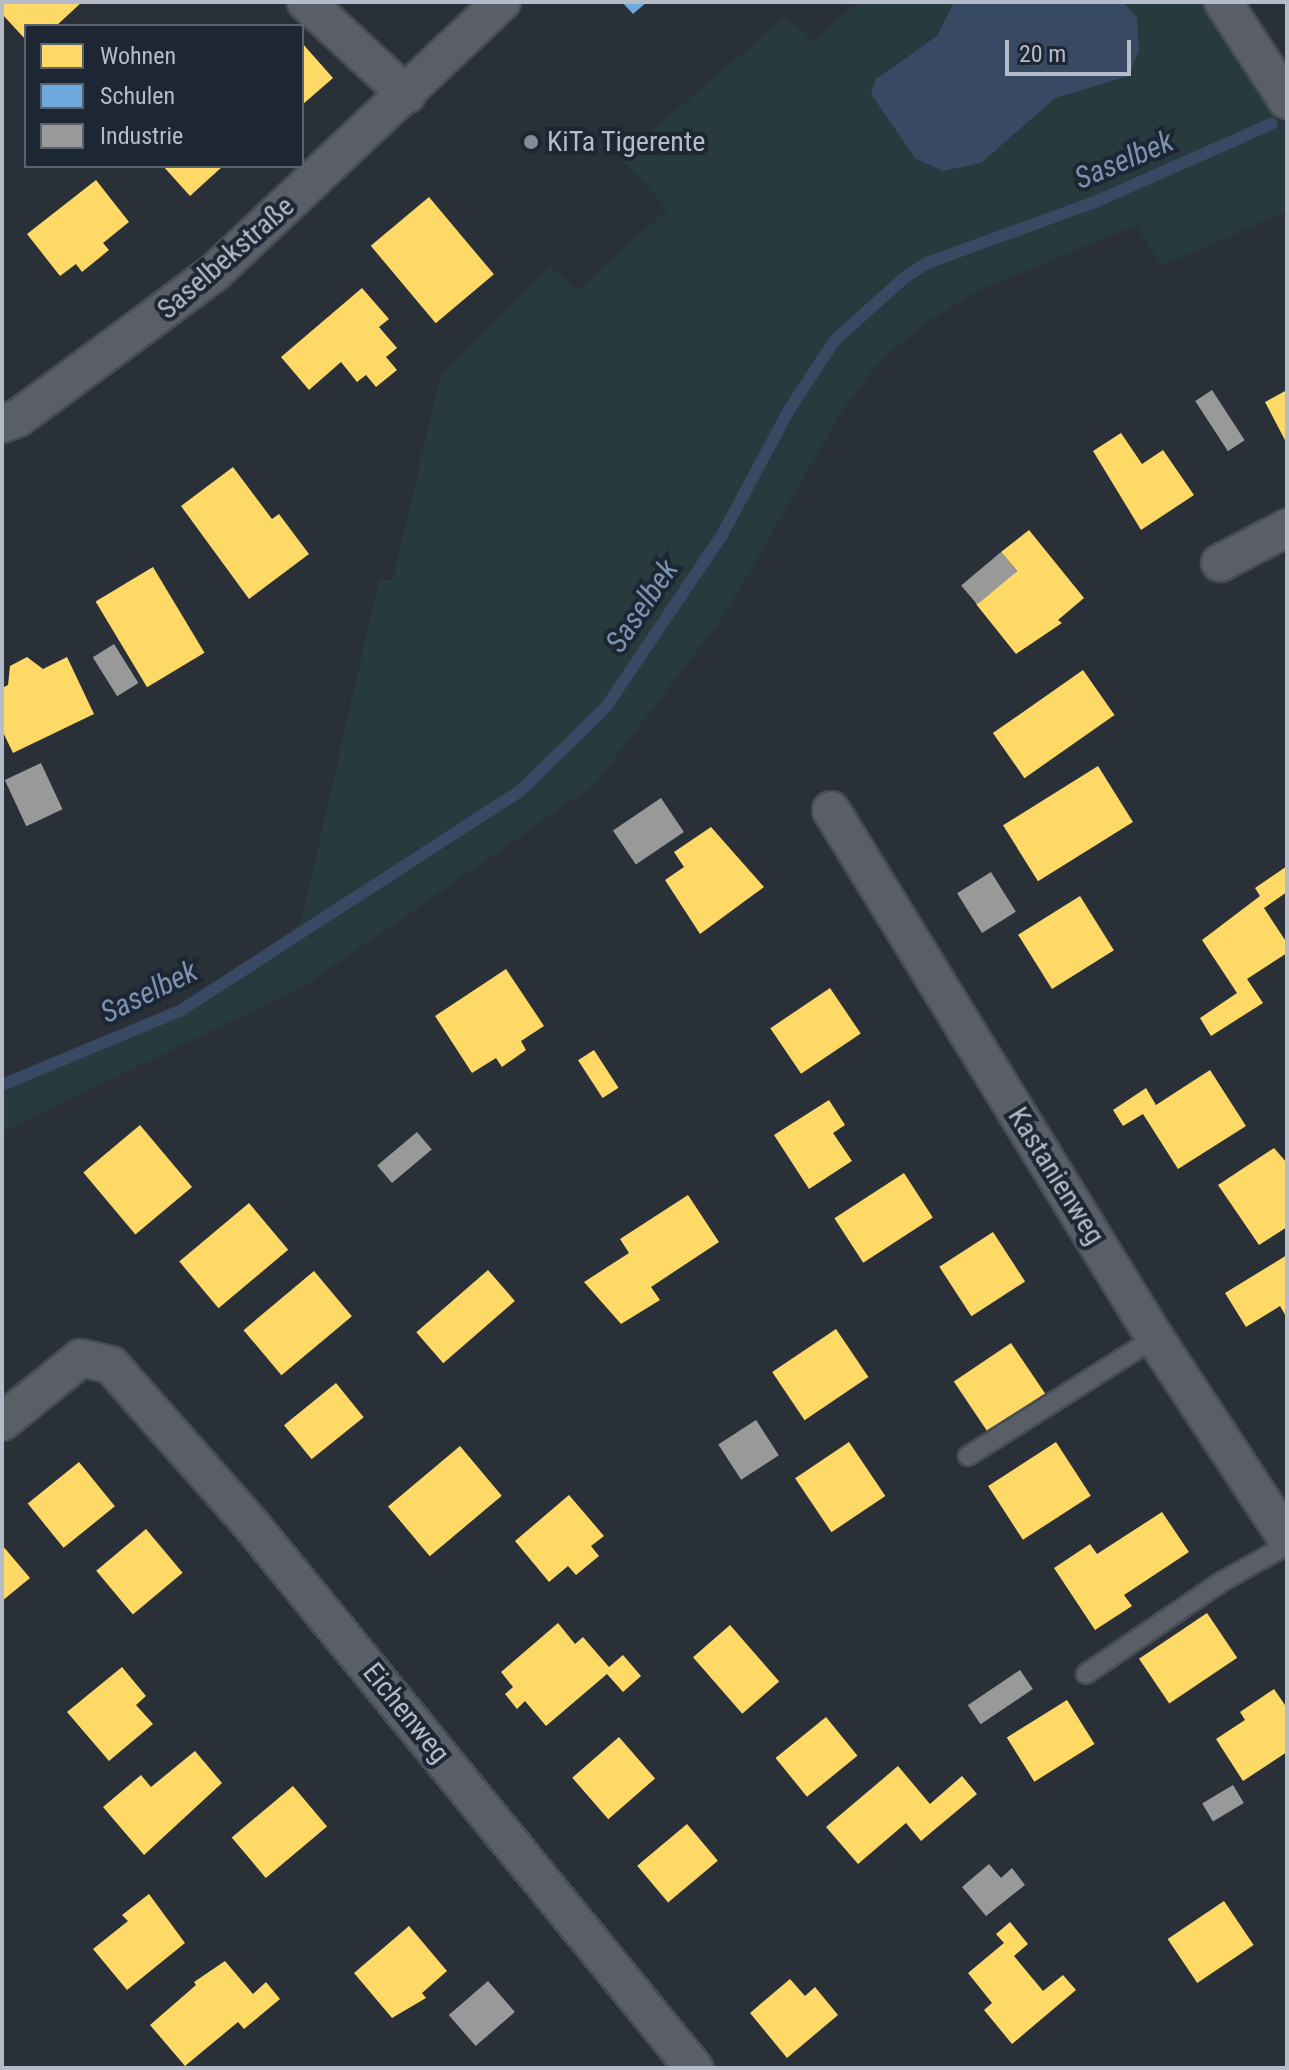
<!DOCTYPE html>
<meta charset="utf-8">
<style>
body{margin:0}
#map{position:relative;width:1289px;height:2070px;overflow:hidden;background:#2a3038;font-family:"Roboto Condensed",sans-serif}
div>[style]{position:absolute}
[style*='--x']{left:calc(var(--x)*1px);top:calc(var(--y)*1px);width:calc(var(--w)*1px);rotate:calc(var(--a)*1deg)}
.green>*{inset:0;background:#273a3e}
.water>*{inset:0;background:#384963}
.homes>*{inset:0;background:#ffd966;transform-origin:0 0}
.schools>*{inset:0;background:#6fa8dc}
.industry>*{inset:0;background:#999;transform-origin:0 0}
.stream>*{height:12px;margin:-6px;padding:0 6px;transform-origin:6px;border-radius:6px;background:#384963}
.roads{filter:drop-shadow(2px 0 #484c53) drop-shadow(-2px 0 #484c53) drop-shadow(0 2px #484c53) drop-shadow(0 -2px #484c53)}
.service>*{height:18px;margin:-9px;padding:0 9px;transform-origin:9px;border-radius:9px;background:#5a5e66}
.minor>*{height:36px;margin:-18px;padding:0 18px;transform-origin:18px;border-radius:18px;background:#5a5e66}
.dots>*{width:22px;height:22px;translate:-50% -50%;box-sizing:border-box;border:4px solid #1d2633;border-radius:50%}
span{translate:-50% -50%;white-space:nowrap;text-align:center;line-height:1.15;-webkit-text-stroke:8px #1d2633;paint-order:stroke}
.poi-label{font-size:28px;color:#b4bcc9}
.left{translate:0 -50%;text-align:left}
.street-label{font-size:28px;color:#b4bcc9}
.water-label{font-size:30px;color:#7c92b1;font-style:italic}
.frame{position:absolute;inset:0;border:4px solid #b4bcc9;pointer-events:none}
.legend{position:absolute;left:24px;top:24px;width:280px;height:144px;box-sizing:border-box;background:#1d2633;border:2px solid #59626f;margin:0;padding:10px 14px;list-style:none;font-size:24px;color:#b4bcc9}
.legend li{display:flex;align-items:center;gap:16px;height:40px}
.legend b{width:40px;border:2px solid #59626f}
.scale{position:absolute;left:1005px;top:40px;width:126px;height:36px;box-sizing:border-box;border:4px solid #b4bcc9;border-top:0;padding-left:10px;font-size:24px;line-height:28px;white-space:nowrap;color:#b4bcc9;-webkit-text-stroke:6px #1d2633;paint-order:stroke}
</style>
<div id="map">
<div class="green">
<i style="clip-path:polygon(859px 2px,1200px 2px,1283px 117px,1287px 116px,1287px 211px,1162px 266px,1136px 225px,980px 290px,925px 323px,878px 363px,841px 412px,725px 614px,594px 785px,306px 985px,2px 1132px,2px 1085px,180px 1011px,301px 923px,379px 580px,393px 580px,440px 378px,551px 267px,577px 291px,668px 209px,620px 158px,785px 17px,814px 41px)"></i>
</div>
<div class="water">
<i style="clip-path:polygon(954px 2px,1123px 2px,1137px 18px,1139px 50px,1129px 76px,1055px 98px,981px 163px,943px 171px,915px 158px,871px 94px,876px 79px,937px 36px)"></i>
</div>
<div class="homes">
<i style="clip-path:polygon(2px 2px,82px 2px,56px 26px,26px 26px,26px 40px,2px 14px)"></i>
<i style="clip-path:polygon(302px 43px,333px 78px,302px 105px)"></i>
<i style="clip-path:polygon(163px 166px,223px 166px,190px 196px)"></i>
<i style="clip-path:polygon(96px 180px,129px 222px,103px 243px,109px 250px,82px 272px,76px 264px,60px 276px,27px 234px)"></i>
<i style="left:429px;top:197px;width:101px;height:76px;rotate:50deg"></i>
<i style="clip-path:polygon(362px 288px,389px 319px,379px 327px,397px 348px,386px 357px,397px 370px,376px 387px,366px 375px,357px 382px,341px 362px,309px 390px,281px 357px)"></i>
<i style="clip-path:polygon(1287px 390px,1287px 444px,1265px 402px)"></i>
<i style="clip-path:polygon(1121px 433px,1142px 464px,1163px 450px,1194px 495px,1141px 530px,1093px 451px)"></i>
<i style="clip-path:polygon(233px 467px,272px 519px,279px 514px,309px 554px,249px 599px,181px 506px)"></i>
<i style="clip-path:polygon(1029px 530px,1084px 598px,1058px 620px,1062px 623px,1016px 654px,976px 604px,1017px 571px,1001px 552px)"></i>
<i style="left:153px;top:567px;width:100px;height:67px;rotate:59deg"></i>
<i style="clip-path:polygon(27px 657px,43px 669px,67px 657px,94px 714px,13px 753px,2px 730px,2px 688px,8px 685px,10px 666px)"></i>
<i style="left:1083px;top:670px;width:55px;height:110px;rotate:55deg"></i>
<i style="left:1098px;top:766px;width:66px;height:112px;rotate:58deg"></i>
<i style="clip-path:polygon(711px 827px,764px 887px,700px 934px,665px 880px,684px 867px,674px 852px)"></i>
<i style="clip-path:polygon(1287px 866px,1287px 892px,1264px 908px,1287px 943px,1287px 953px,1247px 979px,1263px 1003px,1211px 1036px,1200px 1018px,1237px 993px,1202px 940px,1260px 896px,1255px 888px)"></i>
<i style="left:1080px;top:896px;width:64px;height:73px;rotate:58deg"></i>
<i style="clip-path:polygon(506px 969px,544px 1026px,521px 1041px,526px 1050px,502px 1067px,496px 1058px,472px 1073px,435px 1016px)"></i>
<i style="left:830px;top:988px;width:55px;height:72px;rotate:56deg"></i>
<i style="left:594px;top:1050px;width:45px;height:19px;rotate:57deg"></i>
<i style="clip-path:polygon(1210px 1070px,1246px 1126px,1178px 1169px,1143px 1114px,1123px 1126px,1113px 1110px,1146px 1088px,1156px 1105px)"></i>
<i style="clip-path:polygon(829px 1100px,845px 1125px,833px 1133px,852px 1161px,809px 1189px,774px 1135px)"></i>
<i style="left:140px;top:1125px;width:81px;height:74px;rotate:50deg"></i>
<i style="clip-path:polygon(1274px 1148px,1287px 1163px,1287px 1227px,1259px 1245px,1218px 1185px)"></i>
<i style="left:904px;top:1173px;width:53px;height:83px;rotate:57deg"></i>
<i style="clip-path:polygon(688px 1195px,719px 1242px,651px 1287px,660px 1300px,621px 1324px,584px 1282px,629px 1253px,620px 1239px)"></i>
<i style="left:249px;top:1203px;width:61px;height:91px;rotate:50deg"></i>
<i style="left:993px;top:1232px;width:59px;height:64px;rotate:57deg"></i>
<i style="clip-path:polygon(1287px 1255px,1287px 1318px,1280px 1306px,1246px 1327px,1225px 1293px)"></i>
<i style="left:488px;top:1270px;width:41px;height:95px;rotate:49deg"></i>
<i style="left:314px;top:1271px;width:59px;height:92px;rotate:50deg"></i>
<i style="left:836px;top:1329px;width:58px;height:77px;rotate:56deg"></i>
<i style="left:1011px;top:1343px;width:61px;height:69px;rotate:56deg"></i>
<i style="left:336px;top:1383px;width:44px;height:67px;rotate:51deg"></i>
<i style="left:849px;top:1442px;width:65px;height:65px;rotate:56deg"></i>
<i style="left:1056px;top:1442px;width:64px;height:81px;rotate:57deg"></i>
<i style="left:460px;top:1446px;width:65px;height:94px;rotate:50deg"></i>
<i style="left:79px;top:1462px;width:57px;height:66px;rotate:51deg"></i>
<i style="clip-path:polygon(569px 1495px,604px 1536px,591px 1546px,599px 1556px,576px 1575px,568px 1566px,549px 1582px,515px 1541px)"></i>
<i style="clip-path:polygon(1162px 1512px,1189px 1552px,1124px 1595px,1132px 1606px,1095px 1630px,1054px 1568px,1090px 1544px,1097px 1554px)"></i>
<i style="left:146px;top:1529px;width:57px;height:65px;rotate:50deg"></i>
<i style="clip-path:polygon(2px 1545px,30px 1578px,2px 1601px)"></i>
<i style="left:1207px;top:1613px;width:54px;height:82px;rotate:56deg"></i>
<i style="clip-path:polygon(558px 1623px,575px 1644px,583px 1637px,609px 1667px,623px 1655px,641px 1676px,623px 1692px,607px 1674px,546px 1726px,525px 1701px,517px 1709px,505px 1694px,513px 1687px,501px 1672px)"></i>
<i style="left:730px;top:1625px;width:75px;height:49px;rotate:49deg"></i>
<i style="clip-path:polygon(122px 1667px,146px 1696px,136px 1705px,153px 1724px,109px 1761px,67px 1712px)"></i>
<i style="clip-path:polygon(1274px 1689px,1287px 1708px,1287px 1752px,1243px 1781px,1216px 1739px,1245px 1720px,1240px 1712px)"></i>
<i style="left:1067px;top:1700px;width:52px;height:71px;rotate:58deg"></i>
<i style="left:826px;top:1717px;width:50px;height:65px;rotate:51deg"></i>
<i style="left:619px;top:1737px;width:55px;height:62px;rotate:49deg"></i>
<i style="clip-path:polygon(195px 1751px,222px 1783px,144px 1855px,103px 1807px,141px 1775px,151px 1787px)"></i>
<i style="clip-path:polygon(898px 1766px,930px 1804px,962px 1776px,977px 1794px,921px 1841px,906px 1823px,858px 1864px,826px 1827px)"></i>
<i style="left:293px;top:1786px;width:53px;height:80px;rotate:50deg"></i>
<i style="left:687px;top:1824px;width:48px;height:65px;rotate:50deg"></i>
<i style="clip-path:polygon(149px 1894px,185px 1943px,127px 1990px,93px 1949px,128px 1921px,122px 1915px)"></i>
<i style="left:1224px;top:1901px;width:53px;height:68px;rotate:56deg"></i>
<i style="clip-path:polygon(1010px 1922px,1028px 1944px,1014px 1956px,1043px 1991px,1063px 1975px,1076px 1990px,1012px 2044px,984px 2010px,992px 2003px,968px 1973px,1004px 1943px,996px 1934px)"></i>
<i style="clip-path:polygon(409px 1926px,447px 1971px,422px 1993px,426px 1998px,392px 2018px,354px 1973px)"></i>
<i style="clip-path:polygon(225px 1961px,253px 1994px,266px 1982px,280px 1999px,244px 2029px,238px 2022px,185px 2066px,150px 2025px,196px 1985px,194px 1982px)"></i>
<i style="clip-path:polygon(790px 1979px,805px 1996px,815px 1987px,838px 2015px,787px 2058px,750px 2013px)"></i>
</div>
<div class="schools">
<i style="clip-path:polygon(622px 2px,647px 2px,633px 14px)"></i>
</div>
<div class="industry">
<i style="left:1212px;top:390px;width:60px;height:20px;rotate:57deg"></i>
<i style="left:1001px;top:552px;width:25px;height:52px;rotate:50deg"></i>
<i style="left:114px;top:644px;width:46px;height:25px;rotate:58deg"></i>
<i style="left:41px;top:763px;width:51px;height:40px;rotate:65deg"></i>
<i style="left:661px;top:798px;width:41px;height:58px;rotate:56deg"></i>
<i style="left:991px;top:872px;width:47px;height:40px;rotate:58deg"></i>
<i style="left:417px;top:1132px;width:23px;height:52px;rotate:50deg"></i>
<i style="left:756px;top:1420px;width:42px;height:45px;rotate:57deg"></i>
<i style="left:1020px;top:1670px;width:23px;height:63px;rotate:56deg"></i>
<i style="left:1233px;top:1785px;width:21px;height:36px;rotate:59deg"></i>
<i style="clip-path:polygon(989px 1864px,1001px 1878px,1012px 1868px,1025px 1885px,986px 1916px,962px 1887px)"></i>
<i style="left:488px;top:1981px;width:41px;height:52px;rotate:49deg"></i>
</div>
<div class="stream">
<i style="--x:2;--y:1085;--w:193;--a:-22.6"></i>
<i style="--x:180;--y:1011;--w:405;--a:-32.9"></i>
<i style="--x:520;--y:791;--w:120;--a:-44.3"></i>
<i style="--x:606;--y:707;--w:207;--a:-56"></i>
<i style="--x:722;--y:535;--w:142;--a:-61.8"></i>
<i style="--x:789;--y:410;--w:84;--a:-56.7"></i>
<i style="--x:835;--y:340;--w:91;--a:-41.9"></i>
<i style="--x:903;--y:279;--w:29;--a:-34"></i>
<i style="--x:927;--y:263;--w:179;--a:-20"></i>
<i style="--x:1095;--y:202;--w:193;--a:-23.9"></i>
</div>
<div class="roads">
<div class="service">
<i style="--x:968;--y:1456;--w:221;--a:-32.3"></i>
<i style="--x:1086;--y:1674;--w:166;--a:-34.2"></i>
<i style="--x:1223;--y:1581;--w:73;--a:-29.4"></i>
</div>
<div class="minor">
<i style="--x:306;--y:2;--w:137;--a:42.6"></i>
<i style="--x:1223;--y:2;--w:117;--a:56.9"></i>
<i style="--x:2;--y:424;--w:17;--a:-21"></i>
<i style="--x:18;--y:418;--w:245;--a:-36.5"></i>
<i style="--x:215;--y:272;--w:394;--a:-43.3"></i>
<i style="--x:1220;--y:563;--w:76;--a:-27.6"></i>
<i style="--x:831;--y:810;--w:619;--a:58.47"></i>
<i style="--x:1155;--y:1338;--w:240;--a:56.7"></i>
<i style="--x:2;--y:1422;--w:102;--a:-39"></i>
<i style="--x:81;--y:1358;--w:31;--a:13"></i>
<i style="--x:111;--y:1365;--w:217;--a:48.7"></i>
<i style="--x:254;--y:1528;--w:697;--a:50.83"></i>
</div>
</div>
<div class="dots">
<i style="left:531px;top:142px;background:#848b96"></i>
</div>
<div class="poi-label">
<span class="left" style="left:547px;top:142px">KiTa Tigerente</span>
</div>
<div class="street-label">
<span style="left:226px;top:258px;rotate:-41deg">Saselbekstraße</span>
<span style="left:1056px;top:1176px;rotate:58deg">Kastanienweg</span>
<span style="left:406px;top:1713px;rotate:51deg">Eichenweg</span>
</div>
<div class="water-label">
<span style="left:1124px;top:160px;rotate:-23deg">Saselbek</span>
<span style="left:642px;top:606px;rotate:-56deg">Saselbek</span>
<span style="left:149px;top:992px;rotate:-26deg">Saselbek</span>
</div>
<div class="frame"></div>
<ul class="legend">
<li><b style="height:22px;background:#ffd966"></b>Wohnen</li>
<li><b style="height:22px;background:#6fa8dc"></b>Schulen</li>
<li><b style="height:22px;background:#999"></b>Industrie</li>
</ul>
<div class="scale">20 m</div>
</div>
